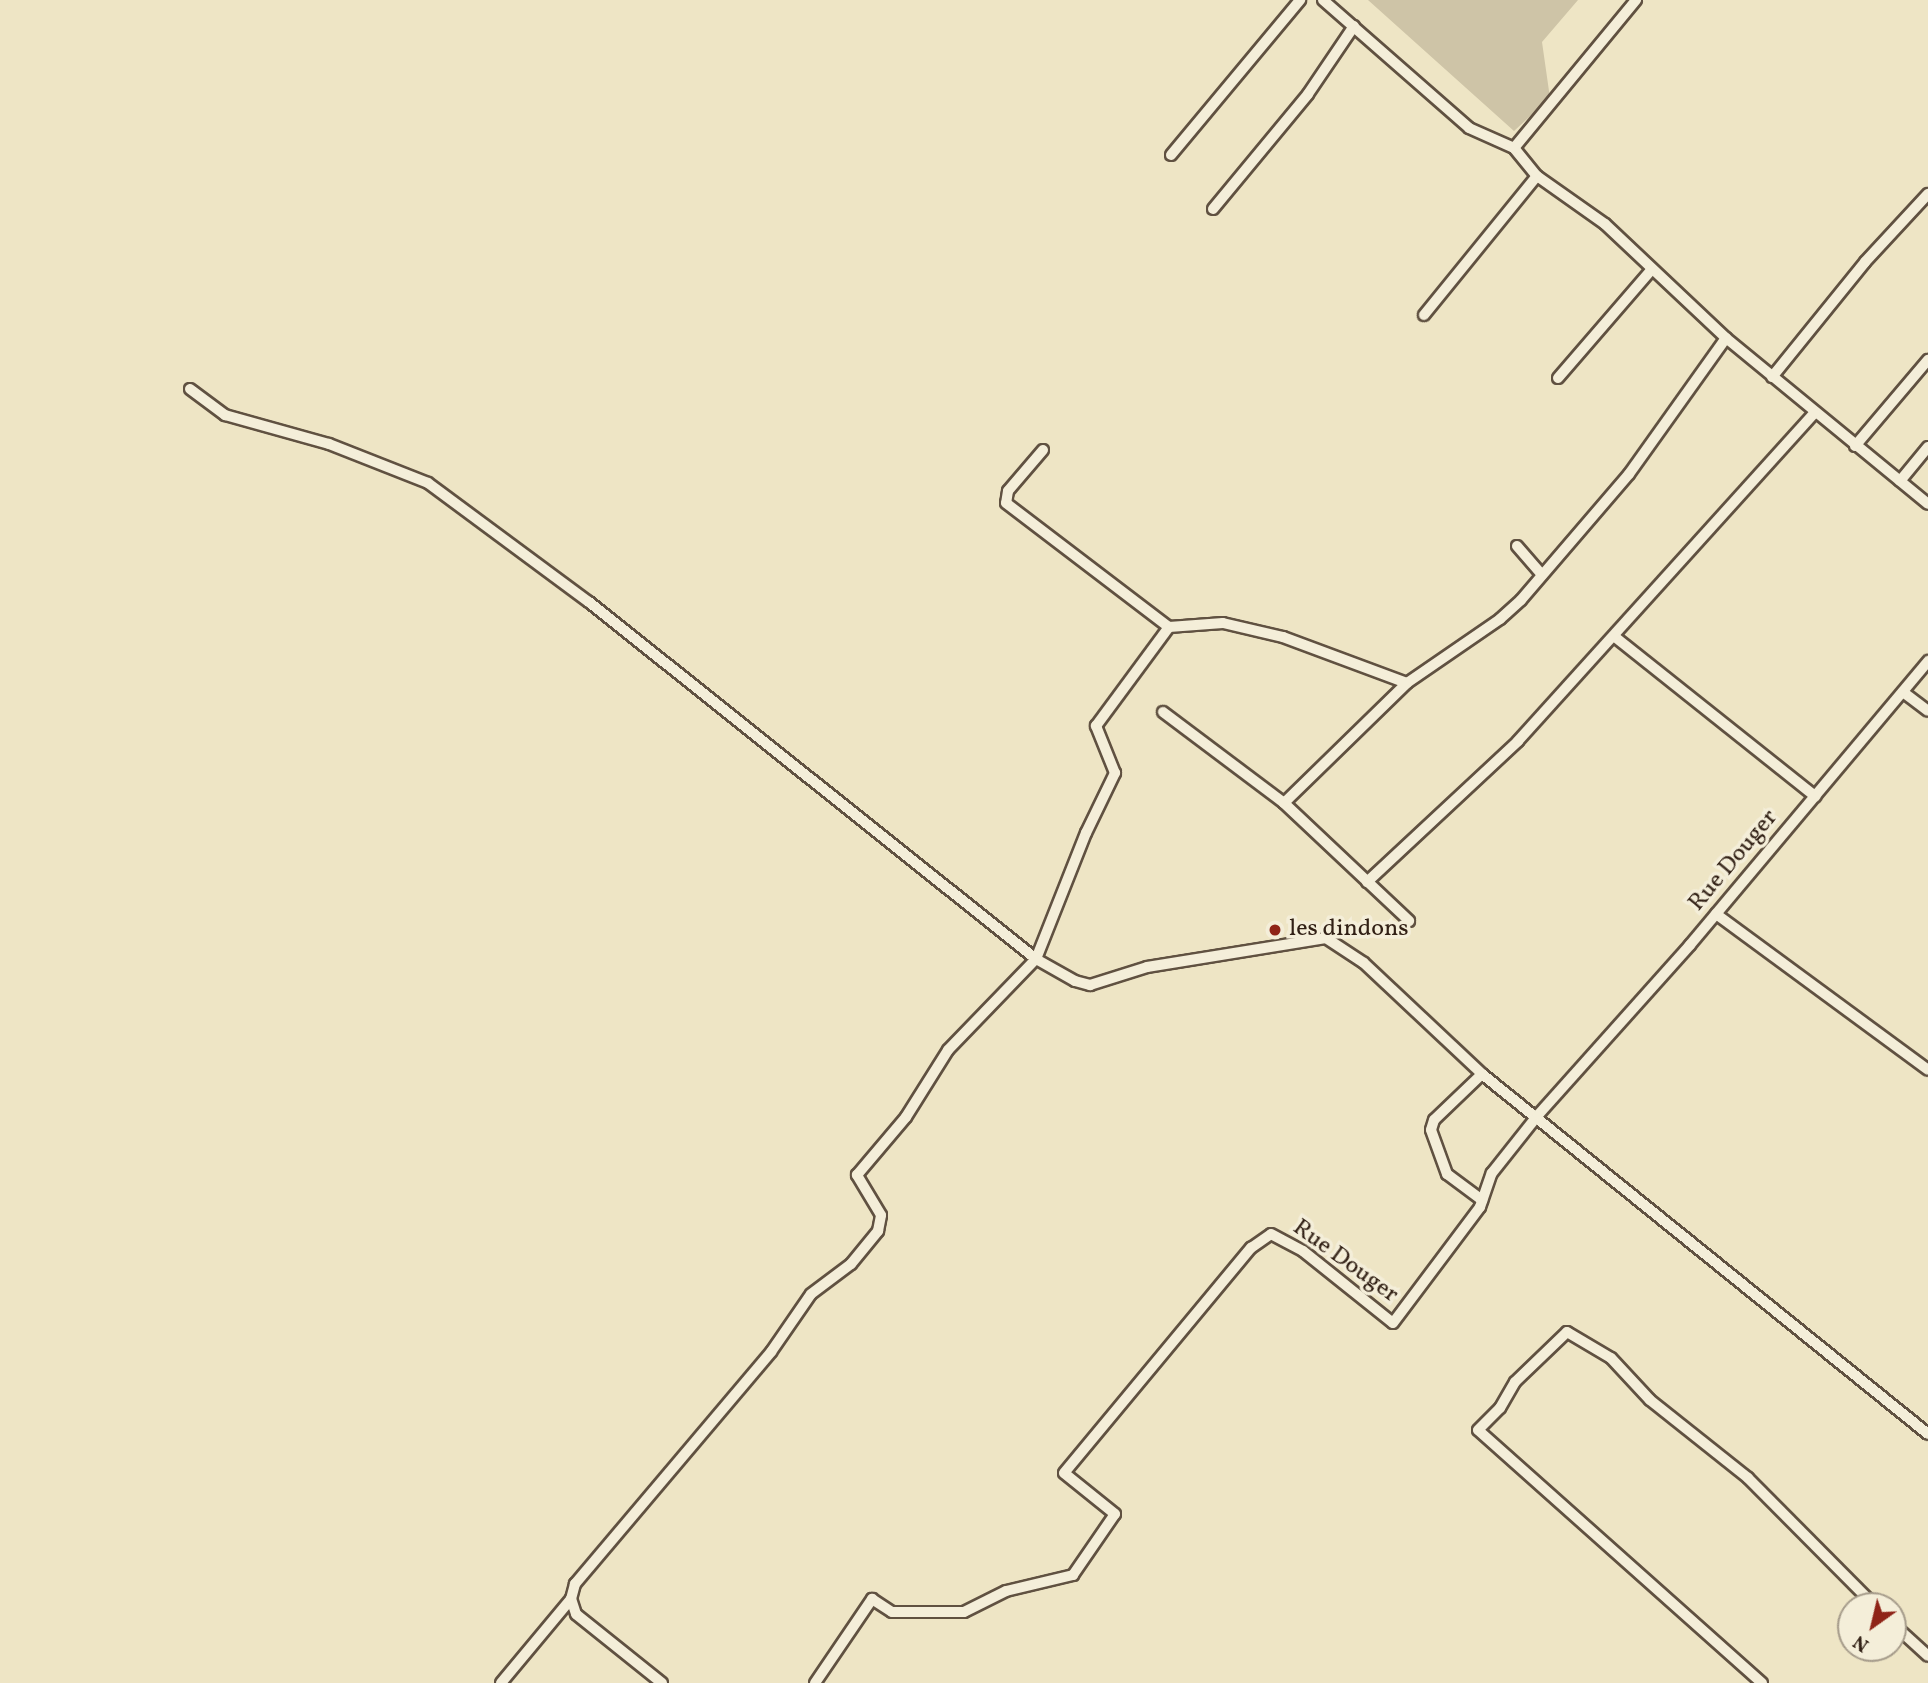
<!DOCTYPE html>
<style>
body{margin:0}
#map{position:relative;width:1928px;height:1683px;overflow:hidden;background:#eee5c5;font-family:Vollkorn,serif}
div>[style]{position:absolute}
[style*='--x']{left:calc(var(--x)*1px);top:calc(var(--y)*1px);width:calc(var(--w)*1px);rotate:calc(var(--a)*1deg)}
.green>*{inset:0;background:#cec4a7}
.roads{filter:drop-shadow(2px 0 #605141) drop-shadow(-2px 0 #605141) drop-shadow(0 2px #605141) drop-shadow(0 -2px #605141)}
.street>*{height:10px;margin:-5px;padding:0 5px;transform-origin:5px;border-radius:5px;background:#f4eed9}
.dots>*{width:19px;height:19px;translate:-50% -50%;box-sizing:border-box;border:4px solid #f4eed9;border-radius:50%}
span{translate:-50% -50%;white-space:nowrap;text-align:center;line-height:1.15;-webkit-text-stroke:7px #f4eed9;paint-order:stroke}
.street-label{font-size:24px;color:#312015}
.poi-label{font-size:24px;color:#312015}
.left{translate:0 -50%;text-align:left}
.north{position:absolute;left:1837px;top:1592px;width:70px;height:70px;box-sizing:border-box;background:#f4eed9;border:2px solid #a69c8b;border-radius:50%;rotate:214deg;font-size:19px;font-weight:700;line-height:28px;text-align:center;color:#312015}
.north::after{content:'';display:block;margin:auto;width:24px;height:32px;background:#8f2418;clip-path:polygon(50% 0,100% 100%,50% 72%,0 100%)}
</style>
<div id="map">
<div class="green">
<i style="clip-path:polygon(1368px 0,1578px 0,1542px 42px,1550px 98px,1514px 131px)"></i>
</div>
<div class="roads">
<div class="street">
<i style="--x:1323;--y:0;--w:194;--a:41.2"></i>
<i style="--x:1469;--y:128;--w:49;--a:24"></i>
<i style="--x:1514;--y:148;--w:36;--a:51"></i>
<i style="--x:1537;--y:176;--w:83;--a:35.2"></i>
<i style="--x:1605;--y:224;--w:166;--a:43.3"></i>
<i style="--x:1726;--y:338;--w:261;--a:39.4"></i>
<i style="--x:1514;--y:148;--w:192;--a:-50.5"></i>
<i style="--x:1171;--y:155;--w:202;--a:-50.2"></i>
<i style="--x:1213;--y:209;--w:149;--a:-50.4"></i>
<i style="--x:1308;--y:94;--w:82;--a:-55.9"></i>
<i style="--x:1424;--y:315;--w:179;--a:-50.9"></i>
<i style="--x:1772;--y:377;--w:148;--a:-51"></i>
<i style="--x:1865;--y:262;--w:93;--a:-47.2"></i>
<i style="--x:1558;--y:378;--w:144;--a:-49.2"></i>
<i style="--x:190;--y:389;--w:44;--a:36.6"></i>
<i style="--x:225;--y:415;--w:108;--a:15.6"></i>
<i style="--x:329;--y:444;--w:106;--a:21.5"></i>
<i style="--x:428;--y:483;--w:200;--a:36.5"></i>
<i style="--x:589;--y:602;--w:572;--a:38.61"></i>
<i style="--x:1036;--y:959;--w:45;--a:29.4"></i>
<i style="--x:1075;--y:981;--w:16;--a:15"></i>
<i style="--x:1090;--y:985;--w:60;--a:-17.5"></i>
<i style="--x:1147;--y:967;--w:181;--a:-9.2"></i>
<i style="--x:1326;--y:938;--w:45;--a:33.3"></i>
<i style="--x:1364;--y:963;--w:162;--a:43.2"></i>
<i style="--x:1482;--y:1074;--w:573;--a:38.91"></i>
<i style="--x:1855;--y:446;--w:113;--a:-49.7"></i>
<i style="--x:1043;--y:450;--w:54;--a:130.5"></i>
<i style="--x:1008;--y:491;--w:12;--a:99"></i>
<i style="--x:1006;--y:503;--w:205;--a:37.3"></i>
<i style="--x:1169;--y:627;--w:54;--a:-4.2"></i>
<i style="--x:1223;--y:623;--w:62;--a:13.1"></i>
<i style="--x:1283;--y:637;--w:132;--a:20.4"></i>
<i style="--x:1407;--y:683;--w:113;--a:-34.5"></i>
<i style="--x:1500;--y:619;--w:28;--a:-42"></i>
<i style="--x:1521;--y:600;--w:166;--a:-49.4"></i>
<i style="--x:1629;--y:474;--w:167;--a:-54.5"></i>
<i style="--x:1900;--y:481;--w:44;--a:-50.5"></i>
<i style="--x:1517;--y:546;--w:38;--a:49"></i>
<i style="--x:1615;--y:637;--w:256;--a:38.5"></i>
<i style="--x:1903;--y:692;--w:31;--a:37"></i>
<i style="--x:1163;--y:712;--w:151;--a:36.9"></i>
<i style="--x:1284;--y:803;--w:172;--a:43.3"></i>
<i style="--x:1284;--y:803;--w:172;--a:-44.3"></i>
<i style="--x:1367;--y:882;--w:207;--a:-43"></i>
<i style="--x:1518;--y:741;--w:442;--a:-47.9"></i>
<i style="--x:1716;--y:914;--w:263;--a:36.3"></i>
<i style="--x:1482;--y:1074;--w:66;--a:136.2"></i>
<i style="--x:1434;--y:1120;--w:10;--a:107"></i>
<i style="--x:1431;--y:1130;--w:47;--a:70"></i>
<i style="--x:1447;--y:1174;--w:44;--a:36.6"></i>
<i style="--x:1893;--y:1624;--w:47;--a:42.4"></i>
<i style="--x:501;--y:1683;--w:109;--a:-50.2"></i>
<i style="--x:662;--y:1683;--w:110;--a:-141.3"></i>
<i style="--x:576;--y:1614;--w:16;--a:-108"></i>
<i style="--x:571;--y:1599;--w:16;--a:-75"></i>
<i style="--x:575;--y:1584;--w:304;--a:-49.8"></i>
<i style="--x:771;--y:1352;--w:70;--a:-55.4"></i>
<i style="--x:811;--y:1294;--w:50;--a:-36.9"></i>
<i style="--x:851;--y:1264;--w:43;--a:-50.7"></i>
<i style="--x:878;--y:1231;--w:16;--a:-79"></i>
<i style="--x:881;--y:1215;--w:47;--a:-121"></i>
<i style="--x:857;--y:1175;--w:76;--a:-49.8"></i>
<i style="--x:906;--y:1117;--w:79;--a:-57.9"></i>
<i style="--x:948;--y:1050;--w:127;--a:-46"></i>
<i style="--x:1036;--y:959;--w:136;--a:-68.4"></i>
<i style="--x:1086;--y:833;--w:67;--a:-64.2"></i>
<i style="--x:1115;--y:773;--w:51;--a:-112"></i>
<i style="--x:1096;--y:726;--w:123;--a:-53.6"></i>
<i style="--x:815;--y:1683;--w:102;--a:-55.8"></i>
<i style="--x:872;--y:1599;--w:24;--a:33"></i>
<i style="--x:892;--y:1612;--w:72;--a:0"></i>
<i style="--x:964;--y:1612;--w:47;--a:-26.6"></i>
<i style="--x:1006;--y:1591;--w:69;--a:-13.4"></i>
<i style="--x:1073;--y:1575;--w:74;--a:-55.5"></i>
<i style="--x:1115;--y:1514;--w:65;--a:-141.2"></i>
<i style="--x:1064;--y:1473;--w:293;--a:-50.3"></i>
<i style="--x:1251;--y:1248;--w:24;--a:-35"></i>
<i style="--x:1271;--y:1234;--w:36;--a:28"></i>
<i style="--x:1303;--y:1251;--w:115;--a:38.7"></i>
<i style="--x:1393;--y:1323;--w:145;--a:-53.1"></i>
<i style="--x:1480;--y:1207;--w:36;--a:-71"></i>
<i style="--x:1492;--y:1173;--w:74;--a:-51.6"></i>
<i style="--x:1538;--y:1115;--w:228;--a:-48.2"></i>
<i style="--x:1690;--y:945;--w:371;--a:-50"></i>
<i style="--x:1762;--y:1683;--w:380;--a:-138.3"></i>
<i style="--x:1478;--y:1430;--w:31;--a:-45"></i>
<i style="--x:1500;--y:1408;--w:30;--a:-60"></i>
<i style="--x:1515;--y:1382;--w:72;--a:-43.9"></i>
<i style="--x:1567;--y:1332;--w:51;--a:30.6"></i>
<i style="--x:1611;--y:1358;--w:57;--a:47.1"></i>
<i style="--x:1650;--y:1400;--w:125;--a:38.5"></i>
<i style="--x:1748;--y:1478;--w:180;--a:45.2"></i>
</div>
</div>
<div class="dots">
<i style="left:1275px;top:930px;background:#8f2418"></i>
</div>
<div class="street-label">
<span style="left:1734px;top:861px;rotate:-50deg">Rue Douger</span>
<span style="left:1345px;top:1262px;rotate:36deg">Rue Douger</span>
</div>
<div class="poi-label">
<span class="left" style="left:1289px;top:930px">les dindons</span>
</div>
<div class="north">N</div>
</div>
